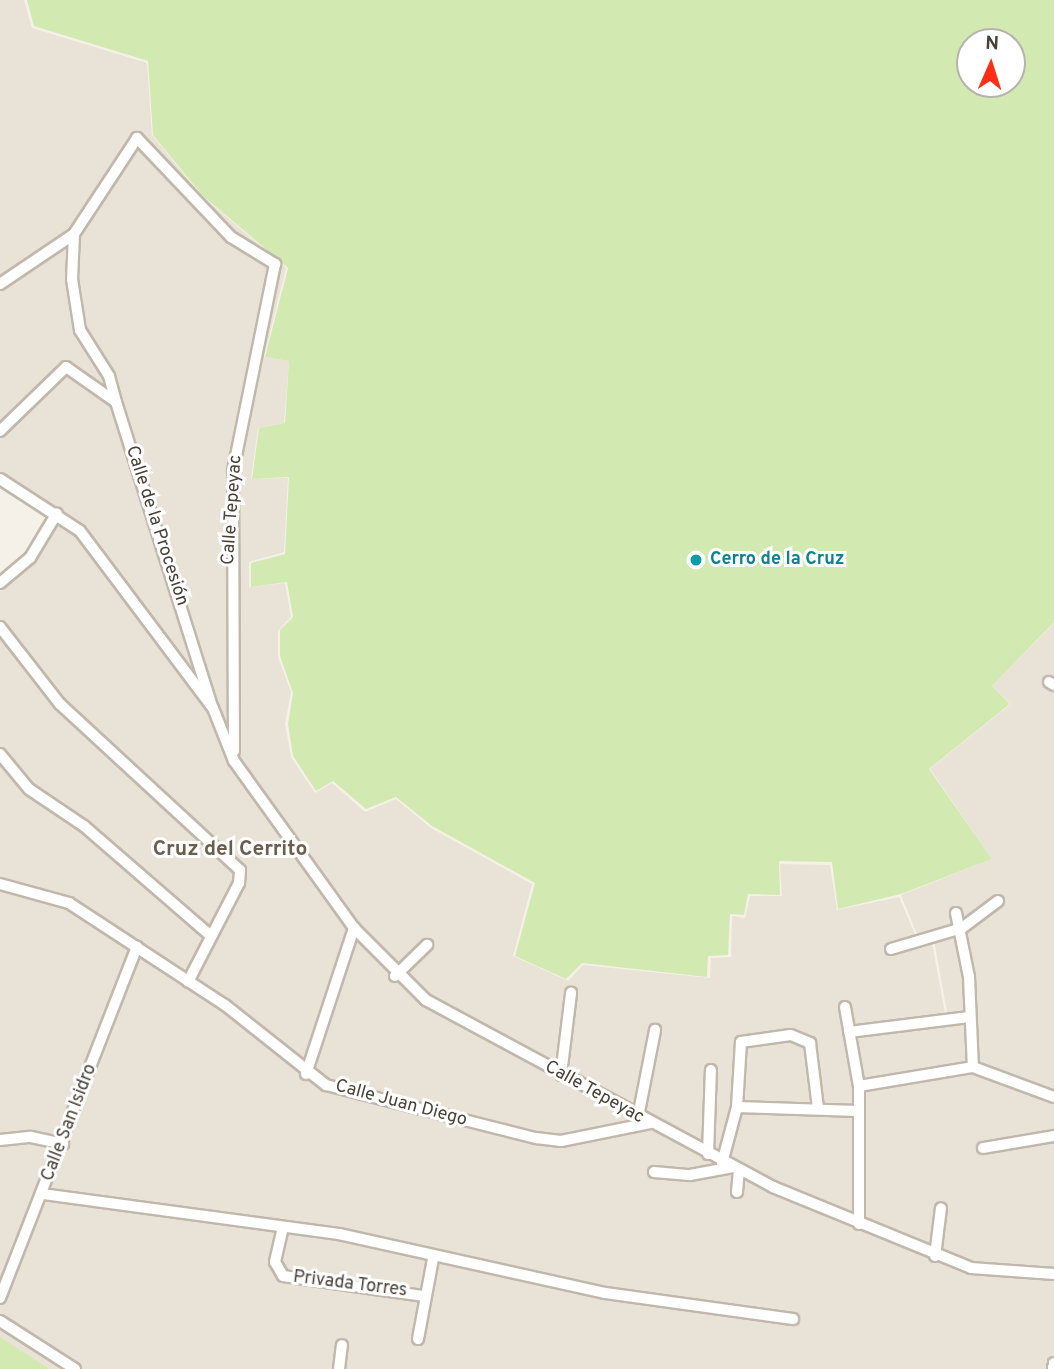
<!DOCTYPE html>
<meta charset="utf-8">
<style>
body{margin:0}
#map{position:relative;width:1054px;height:1369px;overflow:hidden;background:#f5f1e9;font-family:Overpass,sans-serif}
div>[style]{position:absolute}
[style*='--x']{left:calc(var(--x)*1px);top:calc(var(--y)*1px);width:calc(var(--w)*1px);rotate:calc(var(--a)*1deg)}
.residential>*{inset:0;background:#e9e2d7}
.green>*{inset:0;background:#d2eab1}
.roads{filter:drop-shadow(2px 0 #c1b8ab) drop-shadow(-2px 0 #c1b8ab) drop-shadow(0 2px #c1b8ab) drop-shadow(0 -2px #c1b8ab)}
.street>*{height:10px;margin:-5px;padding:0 5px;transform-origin:5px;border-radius:5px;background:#fff}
.dots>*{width:19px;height:19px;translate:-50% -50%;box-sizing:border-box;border:4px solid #fff;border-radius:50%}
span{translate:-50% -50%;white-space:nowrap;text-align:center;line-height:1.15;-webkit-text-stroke:6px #fff;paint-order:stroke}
.street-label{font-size:18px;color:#494137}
.culture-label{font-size:18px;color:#0d838f;font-weight:700}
.left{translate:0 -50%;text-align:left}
.quarter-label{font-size:21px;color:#6c5e4e;font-weight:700}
.north{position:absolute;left:956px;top:28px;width:70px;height:70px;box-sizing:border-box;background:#fff;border:2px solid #b6b3af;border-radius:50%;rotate:3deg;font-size:19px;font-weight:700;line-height:28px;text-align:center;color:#494137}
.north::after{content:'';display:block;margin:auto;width:24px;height:32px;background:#ff2f16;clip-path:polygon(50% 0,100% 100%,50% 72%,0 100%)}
</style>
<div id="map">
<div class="residential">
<i style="clip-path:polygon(0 0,24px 0,32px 28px,147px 63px,152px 135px,201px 195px,286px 268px,264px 357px,289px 361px,284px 423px,258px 428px,251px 479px,288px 478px,284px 552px,249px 562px,249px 587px,285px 583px,291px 617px,278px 631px,278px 657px,291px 692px,285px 724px,291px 757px,315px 793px,332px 783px,365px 812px,396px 799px,431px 828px,532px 884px,513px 956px,568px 981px,583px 965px,710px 978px,711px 958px,731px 957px,732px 916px,745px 918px,750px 896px,782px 896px,780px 864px,830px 865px,837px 910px,899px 897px,920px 946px,932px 943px,947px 1024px,964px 1023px,976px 1066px,1054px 1096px,1054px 1369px,0 1369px,0 586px,21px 572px,60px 520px,0 482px)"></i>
<i style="clip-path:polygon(1054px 623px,1054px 1095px,977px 1065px,965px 1022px,949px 1023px,934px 940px,921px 944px,901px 895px,992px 859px,930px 769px,1011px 704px,992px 686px)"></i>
</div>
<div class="green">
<i style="clip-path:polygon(evenodd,27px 0,1054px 0,1054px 622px,992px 686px,1010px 704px,929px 769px,992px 859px,901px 894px,838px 909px,832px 862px,779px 861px,780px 895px,748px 894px,744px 915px,730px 914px,728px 955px,708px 956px,707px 977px,582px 963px,566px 979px,515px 956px,535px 883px,432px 826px,396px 797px,366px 809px,333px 781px,316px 791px,293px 756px,288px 724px,293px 693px,280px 656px,280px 630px,293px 617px,287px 582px,251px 587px,251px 563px,285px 554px,289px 477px,252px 479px,259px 428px,285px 423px,289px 361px,265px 357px,288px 268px,202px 195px,153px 135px,148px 61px,34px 26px,27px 0,970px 42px,1012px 42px,1012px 84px,970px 84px,970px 42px)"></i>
<i style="clip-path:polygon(0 1337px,50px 1369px,0 1369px)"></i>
</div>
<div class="roads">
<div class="street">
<i style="--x:74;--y:234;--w:45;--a:92.5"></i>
<i style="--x:72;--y:279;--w:52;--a:81.1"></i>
<i style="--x:80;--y:330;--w:54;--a:57.8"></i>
<i style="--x:109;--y:376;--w:27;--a:75"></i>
<i style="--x:0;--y:284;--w:89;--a:-34"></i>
<i style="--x:74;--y:234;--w:115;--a:-56.7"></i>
<i style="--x:137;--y:138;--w:137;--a:46.5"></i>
<i style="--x:231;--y:237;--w:52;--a:31.5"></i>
<i style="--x:275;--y:264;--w:211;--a:101.5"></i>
<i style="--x:233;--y:471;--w:280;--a:89.8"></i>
<i style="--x:0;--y:431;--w:92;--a:-44.1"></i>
<i style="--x:66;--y:367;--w:61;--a:35"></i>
<i style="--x:116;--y:402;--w:319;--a:72.5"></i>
<i style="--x:0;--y:479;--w:95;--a:33"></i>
<i style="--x:80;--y:531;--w:221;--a:53.1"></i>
<i style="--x:213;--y:708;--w:57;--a:68.4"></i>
<i style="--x:234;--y:761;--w:206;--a:54.3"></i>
<i style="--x:354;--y:928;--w:102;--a:45"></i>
<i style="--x:426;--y:1000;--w:394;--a:28.3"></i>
<i style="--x:773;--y:1187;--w:214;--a:22.2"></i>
<i style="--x:971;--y:1268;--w:83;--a:4.1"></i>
<i style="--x:0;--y:583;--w:39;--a:-40"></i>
<i style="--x:30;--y:558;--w:52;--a:-59"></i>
<i style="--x:0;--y:627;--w:98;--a:52.1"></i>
<i style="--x:60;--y:704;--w:245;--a:42.7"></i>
<i style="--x:240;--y:870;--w:13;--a:94"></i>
<i style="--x:239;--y:883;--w:111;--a:117.3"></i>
<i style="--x:1049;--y:682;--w:6;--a:31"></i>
<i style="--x:0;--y:754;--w:45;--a:50.4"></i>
<i style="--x:29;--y:789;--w:66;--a:33.9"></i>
<i style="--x:84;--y:826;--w:168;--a:40.9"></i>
<i style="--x:0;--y:884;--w:72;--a:15.4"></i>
<i style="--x:69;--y:903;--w:186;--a:33.2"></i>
<i style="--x:225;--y:1005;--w:129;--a:38.4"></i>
<i style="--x:326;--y:1085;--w:217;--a:14.2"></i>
<i style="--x:536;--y:1138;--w:25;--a:7"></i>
<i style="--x:561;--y:1141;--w:91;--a:-11.4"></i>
<i style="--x:956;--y:913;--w:65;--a:78.5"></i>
<i style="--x:969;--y:977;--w:90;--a:87.5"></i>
<i style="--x:891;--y:949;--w:74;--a:-16.5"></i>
<i style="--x:962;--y:928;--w:45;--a:-36.9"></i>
<i style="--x:395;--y:976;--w:45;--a:-44.1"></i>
<i style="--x:845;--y:1007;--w:80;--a:80"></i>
<i style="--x:859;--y:1086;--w:138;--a:90"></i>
<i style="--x:849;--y:1032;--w:121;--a:-7.1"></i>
<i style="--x:306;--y:1074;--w:154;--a:-71.8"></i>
<i style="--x:561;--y:1075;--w:83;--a:-83"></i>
<i style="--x:859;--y:1086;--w:116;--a:-9.5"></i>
<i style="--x:973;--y:1067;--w:86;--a:20.3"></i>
<i style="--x:737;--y:1107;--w:121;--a:1.9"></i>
<i style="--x:638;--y:1117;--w:89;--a:-78.9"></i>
<i style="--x:0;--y:1140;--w:31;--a:-6"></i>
<i style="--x:31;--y:1137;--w:33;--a:12"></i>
<i style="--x:983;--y:1148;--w:72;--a:-9.6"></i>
<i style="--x:708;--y:1154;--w:84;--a:-88"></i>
<i style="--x:722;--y:1163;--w:58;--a:-75"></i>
<i style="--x:737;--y:1107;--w:65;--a:-86.5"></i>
<i style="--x:741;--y:1042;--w:50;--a:-8"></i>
<i style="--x:791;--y:1035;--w:21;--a:23"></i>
<i style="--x:810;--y:1043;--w:65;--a:83"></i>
<i style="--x:654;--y:1172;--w:36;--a:5"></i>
<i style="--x:690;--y:1175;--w:44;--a:-10.5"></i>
<i style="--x:737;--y:1192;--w:22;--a:-85"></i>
<i style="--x:43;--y:1194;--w:299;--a:7.7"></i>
<i style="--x:339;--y:1234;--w:272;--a:12.5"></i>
<i style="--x:605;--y:1293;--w:190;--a:7.9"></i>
<i style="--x:283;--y:1227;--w:36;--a:103"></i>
<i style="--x:275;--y:1262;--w:16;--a:60"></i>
<i style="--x:283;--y:1276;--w:141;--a:8.1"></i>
<i style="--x:935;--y:1256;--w:48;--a:-82.9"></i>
<i style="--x:0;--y:1298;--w:377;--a:-68.7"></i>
<i style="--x:0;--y:1321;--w:89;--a:32.6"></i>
<i style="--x:418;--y:1339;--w:81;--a:-79.4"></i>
<i style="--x:339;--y:1369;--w:24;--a:-83"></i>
<i style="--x:1053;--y:1369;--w:6;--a:-81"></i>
</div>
</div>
<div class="dots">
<i style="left:696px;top:560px;background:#0f9aa8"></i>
</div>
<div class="street-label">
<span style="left:233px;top:510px;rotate:-86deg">Calle Tepeyac</span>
<span style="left:156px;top:526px;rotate:72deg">Calle de la Procesión</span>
<span style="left:594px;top:1093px;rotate:29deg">Calle Tepeyac</span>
<span style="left:401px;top:1104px;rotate:15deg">Calle Juan Diego</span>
<span style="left:70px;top:1123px;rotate:-69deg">Calle San Isidro</span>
<span style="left:350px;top:1285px;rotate:7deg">Privada Torres</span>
</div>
<div class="culture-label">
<span class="left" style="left:710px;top:560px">Cerro de la Cruz</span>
</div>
<div class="quarter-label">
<span style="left:230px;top:850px">Cruz del Cerrito</span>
</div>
<div class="north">N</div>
</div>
